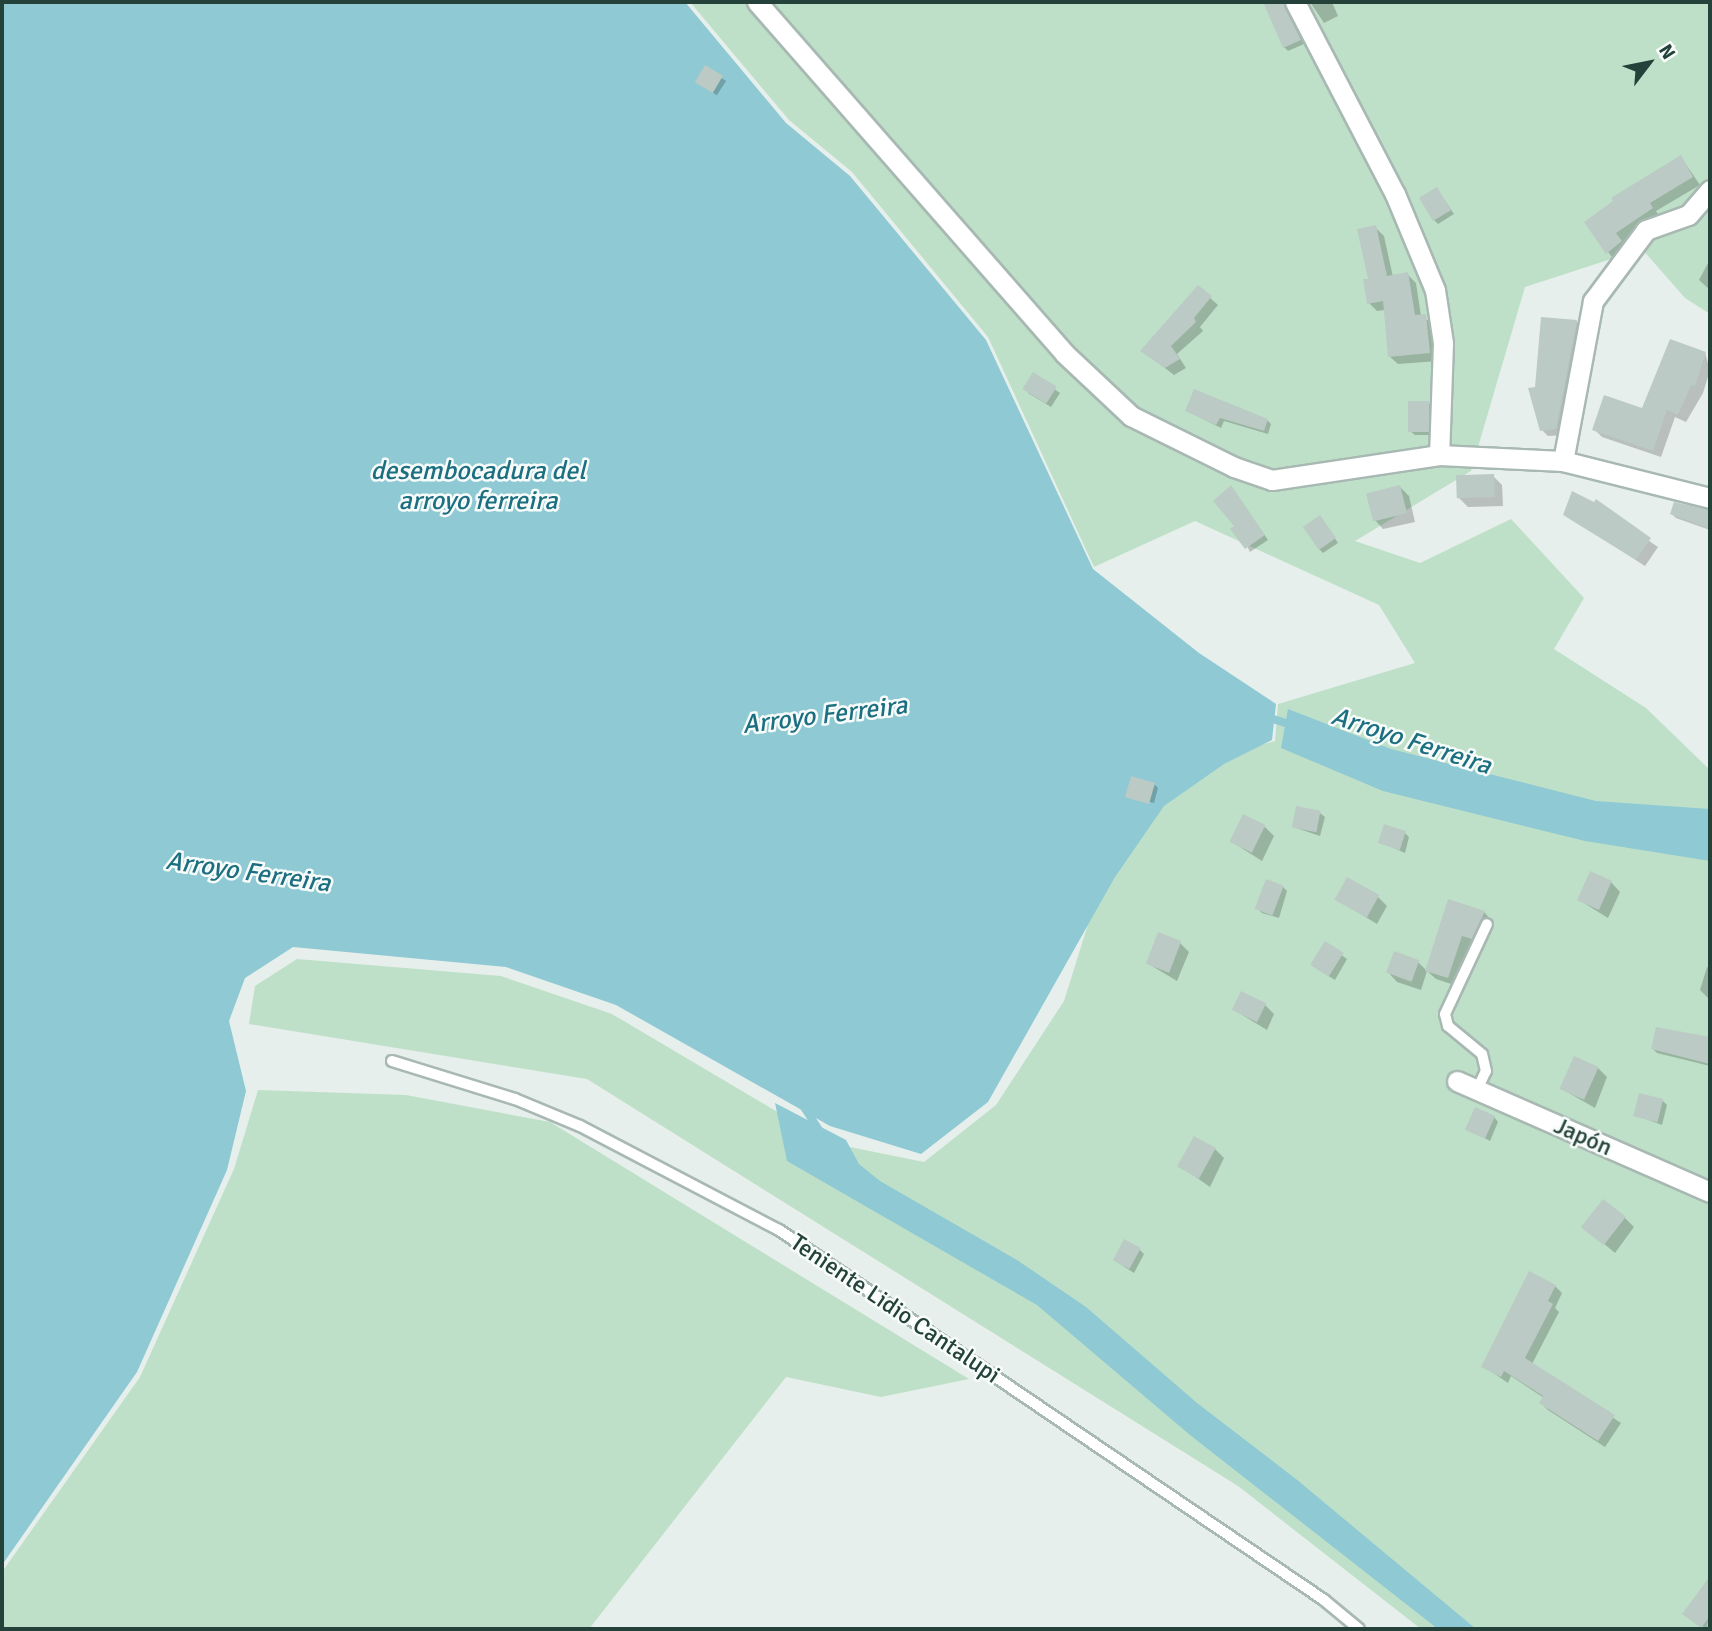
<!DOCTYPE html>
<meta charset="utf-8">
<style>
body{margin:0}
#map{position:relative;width:1712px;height:1631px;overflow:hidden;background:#e6efeb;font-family:Signika,sans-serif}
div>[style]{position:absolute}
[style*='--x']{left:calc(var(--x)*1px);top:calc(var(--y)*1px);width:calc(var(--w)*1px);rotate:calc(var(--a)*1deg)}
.green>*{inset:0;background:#bfe0c8}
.water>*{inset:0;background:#8ec9d4}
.shadow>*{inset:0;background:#0003;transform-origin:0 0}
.stream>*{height:8px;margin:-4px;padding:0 4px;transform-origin:4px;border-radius:4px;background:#8ec9d4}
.building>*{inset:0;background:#bbcac4;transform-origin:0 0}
.roads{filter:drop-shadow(2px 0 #a8b8b2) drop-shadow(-2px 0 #a8b8b2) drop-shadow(0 2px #a8b8b2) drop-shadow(0 -2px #a8b8b2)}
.service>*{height:10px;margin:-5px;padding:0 5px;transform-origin:5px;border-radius:5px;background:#fff}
.minor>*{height:19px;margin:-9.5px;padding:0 9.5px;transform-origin:9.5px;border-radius:9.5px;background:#fff}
span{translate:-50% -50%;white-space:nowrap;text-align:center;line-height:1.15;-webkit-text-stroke:5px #f7fbf9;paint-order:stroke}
.street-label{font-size:24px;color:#24423a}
.water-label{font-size:26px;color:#1c6f80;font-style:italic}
.frame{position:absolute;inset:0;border:4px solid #24423a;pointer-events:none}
.north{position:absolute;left:1614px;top:28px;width:70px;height:70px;-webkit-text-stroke:5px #f7fbf9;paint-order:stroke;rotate:58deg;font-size:19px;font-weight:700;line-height:28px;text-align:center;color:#24423a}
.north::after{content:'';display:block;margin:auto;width:24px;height:32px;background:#24423a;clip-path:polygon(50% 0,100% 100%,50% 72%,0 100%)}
</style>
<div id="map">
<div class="green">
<i style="clip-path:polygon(690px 2px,1710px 2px,1710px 314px,1685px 298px,1642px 249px,1525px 287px,1471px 471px,1355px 541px,1420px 563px,1511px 519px,1584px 598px,1554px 649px,1646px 708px,1710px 770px,1710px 1629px,1421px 1629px,1238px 1486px,587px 1079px,249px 1024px,255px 986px,297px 959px,501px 976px,612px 1014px,830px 1143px,924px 1162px,996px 1105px,1064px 1001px,1104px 873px,1147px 801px,1219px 757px,1275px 741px,1278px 704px,1415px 663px,1379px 605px,1195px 521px,1094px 567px,988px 337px,852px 172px,789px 120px)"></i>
<i style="clip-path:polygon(258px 1090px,406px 1095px,550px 1122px,969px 1379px,881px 1397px,786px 1377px,589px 1629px,2px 1629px,2px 1572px,140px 1377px,234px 1169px)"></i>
</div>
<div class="water">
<i style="clip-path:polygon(2px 2px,685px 2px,786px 123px,850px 176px,986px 340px,1093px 569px,1199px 653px,1276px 704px,1272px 740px,1224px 764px,1164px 806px,1115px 877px,988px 1102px,921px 1154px,830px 1126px,616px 1005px,506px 967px,293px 947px,245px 978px,229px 1021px,246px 1091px,227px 1170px,137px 1372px,2px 1565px)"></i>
<i style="clip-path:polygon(1288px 709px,1391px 749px,1596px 801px,1710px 809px,1710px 861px,1585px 841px,1383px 791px,1281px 748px)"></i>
<i style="clip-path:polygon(775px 1103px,846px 1140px,859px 1164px,880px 1181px,1017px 1260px,1086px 1307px,1197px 1403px,1296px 1479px,1476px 1629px,1438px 1629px,1190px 1435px,1037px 1305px,787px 1161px)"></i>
</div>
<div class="shadow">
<i style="clip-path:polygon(1265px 2px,1285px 2px,1304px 44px,1288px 51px,1284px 47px)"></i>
<i style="clip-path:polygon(1310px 2px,1332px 2px,1338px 16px,1324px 23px)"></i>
<i style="left:706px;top:68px;width:24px;height:17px;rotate:33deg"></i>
<i style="clip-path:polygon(1681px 157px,1700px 185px,1656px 211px,1660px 217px,1623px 242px,1629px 250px,1615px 261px,1586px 223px)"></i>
<i style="clip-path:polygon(1437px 189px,1454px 214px,1438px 224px,1434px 220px)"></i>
<i style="clip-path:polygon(1375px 227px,1384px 236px,1393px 277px,1407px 274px,1416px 283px,1421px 316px,1434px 324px,1438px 361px,1398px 364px,1389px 356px,1385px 310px,1377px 311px,1369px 303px)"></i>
<i style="clip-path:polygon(1708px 263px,1710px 264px,1710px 290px,1699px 280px)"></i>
<i style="clip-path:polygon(1198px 287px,1218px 305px,1200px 327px,1203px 331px,1177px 354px,1186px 368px,1174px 375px,1143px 351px)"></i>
<i style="clip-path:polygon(1576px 321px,1582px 327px,1562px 435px,1548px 436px,1542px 430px)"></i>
<i style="clip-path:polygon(1705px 353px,1710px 370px,1703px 393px,1686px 422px,1675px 417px,1661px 457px,1602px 437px,1594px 429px,1643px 410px)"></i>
<i style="clip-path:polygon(1033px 374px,1060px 393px,1051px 407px,1028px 393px)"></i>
<i style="clip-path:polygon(1428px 402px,1432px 407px,1431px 435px,1415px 435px,1410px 431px)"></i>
<i style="clip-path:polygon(1187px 411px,1267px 420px,1271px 424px,1268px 434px,1224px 421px,1221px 428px)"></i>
<i style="clip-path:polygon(1493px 476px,1502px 485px,1503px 506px,1468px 507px,1459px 498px)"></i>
<i style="clip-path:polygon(1400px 487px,1409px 496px,1415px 522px,1383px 529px,1374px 519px)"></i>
<i style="clip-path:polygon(1235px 492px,1268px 540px,1250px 552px,1237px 526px)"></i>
<i style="clip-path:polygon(1594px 504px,1658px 547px,1645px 566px,1565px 514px)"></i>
<i style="clip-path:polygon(1675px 504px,1710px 513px,1710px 530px,1676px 518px,1672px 514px)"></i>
<i style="clip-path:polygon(1324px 522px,1338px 543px,1323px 553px,1319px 549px)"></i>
<i style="clip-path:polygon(1154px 784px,1158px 788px,1154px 803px,1127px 796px)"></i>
<i style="clip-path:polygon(1320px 813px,1325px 817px,1320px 836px,1293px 827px)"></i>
<i style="clip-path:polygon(1265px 827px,1274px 836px,1262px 861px,1232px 842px)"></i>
<i style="clip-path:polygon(1405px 833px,1409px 837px,1405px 853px,1380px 842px)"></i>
<i style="clip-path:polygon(1611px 882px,1620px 892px,1608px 918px,1579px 900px)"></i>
<i style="clip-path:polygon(1283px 887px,1287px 891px,1279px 918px,1262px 913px,1258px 909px)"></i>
<i style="clip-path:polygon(1378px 897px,1387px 906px,1377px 924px,1336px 899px)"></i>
<i style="clip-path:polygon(1484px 912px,1493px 922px,1481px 947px,1471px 944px,1457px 986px,1436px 979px,1427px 971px,1421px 990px,1397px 982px,1388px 972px,1418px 962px,1427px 971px)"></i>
<i style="clip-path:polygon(1180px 943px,1189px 952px,1177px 981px,1147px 963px)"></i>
<i style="clip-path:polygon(1326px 944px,1347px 959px,1335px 980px,1317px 969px)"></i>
<i style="clip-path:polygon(1707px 967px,1710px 968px,1710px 1000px,1700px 990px)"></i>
<i style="clip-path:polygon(1265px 1005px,1274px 1014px,1267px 1030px,1234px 1010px)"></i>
<i style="clip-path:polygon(1658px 1029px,1710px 1039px,1710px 1066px,1657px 1053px,1653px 1049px)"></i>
<i style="clip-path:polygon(1598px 1068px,1607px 1077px,1595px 1108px,1562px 1089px)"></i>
<i style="clip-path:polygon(1663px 1101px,1667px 1105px,1662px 1125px,1635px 1115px)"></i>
<i style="clip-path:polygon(1494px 1117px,1498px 1122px,1490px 1141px,1468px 1129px)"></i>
<i style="clip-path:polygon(1215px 1149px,1224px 1158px,1210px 1187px,1180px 1166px)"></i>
<i style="clip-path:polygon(1625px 1218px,1634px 1227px,1615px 1253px,1584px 1227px)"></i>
<i style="clip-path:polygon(1140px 1250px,1144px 1254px,1134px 1273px,1114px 1260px)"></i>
<i style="clip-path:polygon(1555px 1286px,1562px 1293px,1555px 1308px,1559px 1312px,1532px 1364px,1621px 1423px,1605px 1447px,1548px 1410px,1541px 1403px,1544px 1398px,1511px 1376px,1508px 1383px,1483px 1366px)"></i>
<i style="clip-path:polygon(1699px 1593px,1710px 1602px,1707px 1629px,1688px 1617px)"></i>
</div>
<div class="stream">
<i style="--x:1267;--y:717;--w:28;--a:18"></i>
<i style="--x:804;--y:1107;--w:30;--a:57"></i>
</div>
<div class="building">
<i style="clip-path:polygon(1263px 2px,1283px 2px,1301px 40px,1283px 48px)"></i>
<i style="left:705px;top:65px;width:21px;height:20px;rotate:31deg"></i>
<i style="clip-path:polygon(1681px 155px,1693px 177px,1650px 203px,1653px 208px,1616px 233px,1622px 241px,1606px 254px,1584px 222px,1613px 201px,1611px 198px)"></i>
<i style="left:1437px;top:187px;width:27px;height:21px;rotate:59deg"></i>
<i style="clip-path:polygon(1376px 225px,1387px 276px,1408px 272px,1415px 315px,1426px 314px,1430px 353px,1388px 357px,1383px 301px,1367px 304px,1363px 279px,1368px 279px,1357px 229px)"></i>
<i style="clip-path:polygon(1198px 285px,1212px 296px,1194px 318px,1196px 322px,1171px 346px,1180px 359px,1165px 368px,1140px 351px)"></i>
<i style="clip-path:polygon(1541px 317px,1577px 320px,1556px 429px,1540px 431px,1528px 388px,1535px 387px)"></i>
<i style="clip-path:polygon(1670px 339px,1706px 352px,1695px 386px,1691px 385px,1678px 415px,1667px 410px,1653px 451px,1592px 430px,1604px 395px,1642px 408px)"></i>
<i style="left:1033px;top:372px;width:28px;height:20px;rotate:32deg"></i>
<i style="clip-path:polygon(1194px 389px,1268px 419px,1264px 431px,1220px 418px,1216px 425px,1185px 411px)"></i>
<i style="left:1408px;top:401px;width:21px;height:31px"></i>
<i style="left:1494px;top:474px;width:23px;height:38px;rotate:88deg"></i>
<i style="clip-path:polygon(1231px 485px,1265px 535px,1245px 549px,1230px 529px,1234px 526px,1213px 501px)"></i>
<i style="left:1400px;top:485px;width:29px;height:35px;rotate:76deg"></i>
<i style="clip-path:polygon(1572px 491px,1594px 502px,1596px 499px,1651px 538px,1636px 560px,1563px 515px)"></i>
<i style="clip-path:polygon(1674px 502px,1710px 510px,1710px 529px,1670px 514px)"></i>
<i style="left:1320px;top:515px;width:28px;height:21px;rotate:55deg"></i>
<i style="left:1131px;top:776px;width:25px;height:22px;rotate:16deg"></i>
<i style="left:1296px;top:806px;width:25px;height:22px;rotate:11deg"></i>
<i style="left:1243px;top:814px;width:25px;height:31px;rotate:26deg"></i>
<i style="left:1384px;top:824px;width:23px;height:20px;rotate:18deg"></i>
<i style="left:1590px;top:871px;width:24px;height:32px;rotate:24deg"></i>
<i style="left:1347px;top:877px;width:37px;height:26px;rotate:29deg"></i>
<i style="left:1266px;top:879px;width:19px;height:32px;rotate:21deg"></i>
<i style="clip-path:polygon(1448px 899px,1485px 911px,1472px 939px,1462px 936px,1448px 978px,1425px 971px)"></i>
<i style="left:1158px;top:932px;width:25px;height:34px;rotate:21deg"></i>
<i style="left:1325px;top:941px;width:22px;height:28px;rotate:32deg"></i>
<i style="left:1394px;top:951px;width:27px;height:23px;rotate:20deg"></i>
<i style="left:1241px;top:991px;width:28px;height:21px;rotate:26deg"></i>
<i style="clip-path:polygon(1656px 1027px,1710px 1037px,1710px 1064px,1651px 1049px)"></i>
<i style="left:1574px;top:1056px;width:27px;height:36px;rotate:24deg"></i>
<i style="left:1639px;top:1093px;width:25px;height:24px;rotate:14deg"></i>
<i style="left:1475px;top:1107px;width:22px;height:25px;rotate:24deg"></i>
<i style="left:1194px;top:1136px;width:25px;height:35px;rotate:29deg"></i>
<i style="left:1603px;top:1199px;width:29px;height:36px;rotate:38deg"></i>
<i style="left:1124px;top:1239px;width:19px;height:24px;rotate:28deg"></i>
<i style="clip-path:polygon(1529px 1271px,1556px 1285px,1548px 1301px,1553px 1304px,1525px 1358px,1615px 1415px,1598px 1441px,1539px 1403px,1543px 1396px,1504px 1371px,1501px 1377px,1481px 1367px)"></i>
<i style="clip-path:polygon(1710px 1576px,1710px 1616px,1701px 1628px,1682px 1614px)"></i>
</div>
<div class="roads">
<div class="service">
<i style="--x:392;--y:1061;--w:129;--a:17.2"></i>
<i style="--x:515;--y:1099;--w:70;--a:22.6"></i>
<i style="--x:580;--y:1126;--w:225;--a:27.6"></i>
<i style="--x:779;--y:1230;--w:659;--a:34.17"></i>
<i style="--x:1324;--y:1600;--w:45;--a:39.6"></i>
<i style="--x:1477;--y:1090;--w:21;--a:-65"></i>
<i style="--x:1486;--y:1071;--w:17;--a:-103"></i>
<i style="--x:1482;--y:1054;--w:44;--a:-140.5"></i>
<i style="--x:1448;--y:1026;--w:12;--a:-104"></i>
<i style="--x:1445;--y:1014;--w:99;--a:-65"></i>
</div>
<div class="minor">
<i style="--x:757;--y:2;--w:466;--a:48.8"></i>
<i style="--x:1064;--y:353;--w:92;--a:43.2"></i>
<i style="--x:1131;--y:416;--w:115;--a:26.3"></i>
<i style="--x:1234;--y:467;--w:40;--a:18.9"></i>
<i style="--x:1272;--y:480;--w:169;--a:-8.5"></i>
<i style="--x:1439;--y:455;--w:124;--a:2.8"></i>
<i style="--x:1295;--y:2;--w:216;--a:62.5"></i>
<i style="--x:1395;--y:194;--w:104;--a:67.4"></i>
<i style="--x:1435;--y:290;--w:54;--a:81.4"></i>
<i style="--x:1443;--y:343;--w:112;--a:92"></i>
<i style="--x:1710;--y:190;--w:33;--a:131"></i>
<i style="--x:1688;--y:215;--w:45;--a:160.3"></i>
<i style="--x:1646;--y:230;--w:89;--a:126.7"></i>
<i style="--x:1593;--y:301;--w:163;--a:100.6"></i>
<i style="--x:1563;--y:461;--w:152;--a:14.1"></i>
<i style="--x:1457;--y:1081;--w:276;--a:23.7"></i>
</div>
</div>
<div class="street-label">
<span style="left:1583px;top:1137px;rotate:24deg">Japón</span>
<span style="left:895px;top:1309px;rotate:34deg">Teniente Lidio Cantalupi</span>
</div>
<div class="water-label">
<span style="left:478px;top:487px">desembocadura del<br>arroyo ferreira</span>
<span style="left:825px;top:716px;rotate:-7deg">Arroyo Ferreira</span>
<span style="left:1411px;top:742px;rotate:18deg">Arroyo Ferreira</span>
<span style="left:248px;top:873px;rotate:8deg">Arroyo Ferreira</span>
</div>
<div class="frame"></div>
<div class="north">N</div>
</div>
